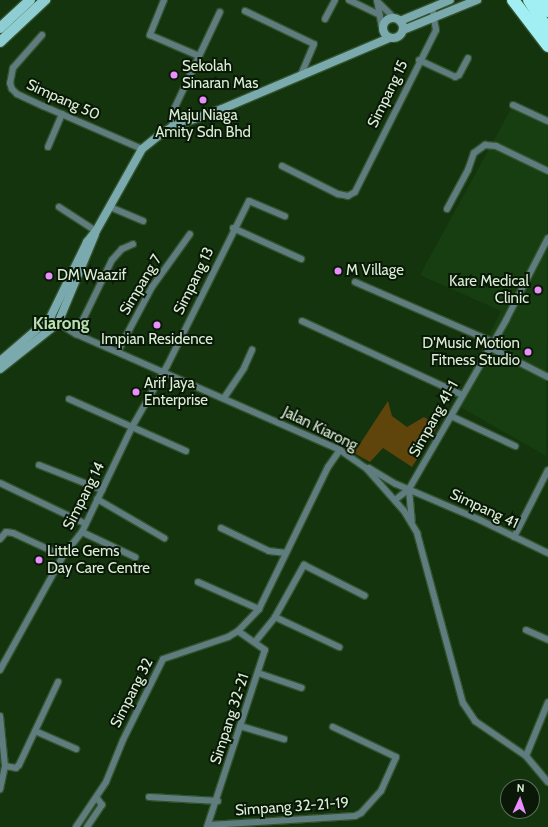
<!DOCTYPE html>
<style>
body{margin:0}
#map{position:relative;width:548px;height:827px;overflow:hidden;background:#13340d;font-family:Cabin,sans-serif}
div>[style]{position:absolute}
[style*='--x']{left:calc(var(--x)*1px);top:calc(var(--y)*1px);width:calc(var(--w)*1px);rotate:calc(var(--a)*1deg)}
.built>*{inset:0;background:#173e10}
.green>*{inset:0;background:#5f440c}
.roads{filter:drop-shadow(1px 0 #33522d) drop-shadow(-1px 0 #33522d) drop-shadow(0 1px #33522d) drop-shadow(0 -1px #33522d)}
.street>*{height:6px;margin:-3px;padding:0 3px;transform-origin:3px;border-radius:3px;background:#5f7c7e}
.secondary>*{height:8px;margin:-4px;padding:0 4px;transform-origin:4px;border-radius:4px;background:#7aaaad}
.secondary>.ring{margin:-4px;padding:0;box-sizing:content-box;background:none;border:8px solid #7aaaad;border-radius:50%}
.primary>*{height:10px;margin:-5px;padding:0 5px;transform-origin:5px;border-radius:5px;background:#8eced2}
.highway>*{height:12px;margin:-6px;padding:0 6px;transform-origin:6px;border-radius:6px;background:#a1eef3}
.dots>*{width:11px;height:11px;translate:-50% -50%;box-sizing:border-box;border:2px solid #0a1807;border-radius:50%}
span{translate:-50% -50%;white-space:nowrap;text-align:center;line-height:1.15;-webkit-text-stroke:4px #0a1807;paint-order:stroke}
.poi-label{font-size:15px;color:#dbefd7}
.left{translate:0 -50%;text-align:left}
.right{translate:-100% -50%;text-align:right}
.street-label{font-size:15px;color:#dbefd7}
.quarter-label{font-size:17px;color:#b8e0b1;font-weight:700}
.north{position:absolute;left:500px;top:779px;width:40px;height:40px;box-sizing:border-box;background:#0a1807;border:1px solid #5e6e5a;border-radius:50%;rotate:3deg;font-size:11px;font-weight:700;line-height:16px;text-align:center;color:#dbefd7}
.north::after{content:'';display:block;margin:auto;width:14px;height:18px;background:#ea8dfd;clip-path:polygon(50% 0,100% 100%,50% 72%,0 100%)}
</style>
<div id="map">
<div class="built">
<i style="clip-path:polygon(513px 105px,548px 123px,546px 456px,455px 404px,501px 311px,420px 275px)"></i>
</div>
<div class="green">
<i style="clip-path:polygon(388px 401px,392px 416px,407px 427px,424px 417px,438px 426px,412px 467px,383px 448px,370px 462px,354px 453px)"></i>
</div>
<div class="roads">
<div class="street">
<i style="--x:164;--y:0;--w:38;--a:112"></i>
<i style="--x:150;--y:35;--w:53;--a:23.2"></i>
<i style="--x:349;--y:0;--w:34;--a:26"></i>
<i style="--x:377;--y:0;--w:27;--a:80"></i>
<i style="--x:377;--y:1;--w:24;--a:45"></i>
<i style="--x:245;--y:11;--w:76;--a:25.6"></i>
<i style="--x:314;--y:44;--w:33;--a:113"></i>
<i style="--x:325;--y:19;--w:21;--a:-62"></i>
<i style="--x:42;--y:35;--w:44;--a:131.3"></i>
<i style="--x:13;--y:68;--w:15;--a:101"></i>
<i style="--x:10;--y:83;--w:6;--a:72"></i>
<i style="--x:12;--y:89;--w:7;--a:45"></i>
<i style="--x:17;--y:94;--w:29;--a:25"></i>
<i style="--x:43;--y:106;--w:108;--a:23.5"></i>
<i style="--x:419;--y:60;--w:40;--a:25"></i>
<i style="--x:455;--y:77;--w:4;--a:-27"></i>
<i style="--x:459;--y:75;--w:19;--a:-62"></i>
<i style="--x:513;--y:105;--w:38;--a:25"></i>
<i style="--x:172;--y:127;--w:20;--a:-81"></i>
<i style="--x:175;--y:107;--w:105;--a:-64.7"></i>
<i style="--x:48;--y:147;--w:36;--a:-67"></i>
<i style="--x:282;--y:166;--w:63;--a:26.6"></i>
<i style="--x:338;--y:194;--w:10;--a:11"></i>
<i style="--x:348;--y:196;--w:8;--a:-30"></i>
<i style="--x:355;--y:192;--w:181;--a:-63.4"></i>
<i style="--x:436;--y:30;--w:23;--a:-100"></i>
<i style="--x:59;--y:207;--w:44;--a:33"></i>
<i style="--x:110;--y:207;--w:36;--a:23"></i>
<i style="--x:447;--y:209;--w:44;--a:-61.7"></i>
<i style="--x:468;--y:170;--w:18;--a:-71"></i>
<i style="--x:474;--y:153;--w:14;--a:-36"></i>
<i style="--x:485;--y:145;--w:11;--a:5"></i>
<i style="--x:496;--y:146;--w:58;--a:25.7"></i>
<i style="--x:233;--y:228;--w:75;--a:24.5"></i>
<i style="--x:355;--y:282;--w:150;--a:23.5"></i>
<i style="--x:50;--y:318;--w:31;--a:32"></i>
<i style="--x:76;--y:334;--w:288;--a:23.7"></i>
<i style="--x:340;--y:450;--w:32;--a:35"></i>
<i style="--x:366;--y:468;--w:57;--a:48.5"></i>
<i style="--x:404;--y:511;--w:26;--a:59"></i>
<i style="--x:417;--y:533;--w:176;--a:74.9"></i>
<i style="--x:463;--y:703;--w:22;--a:56"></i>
<i style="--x:475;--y:721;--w:62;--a:34.5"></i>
<i style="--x:526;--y:756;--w:34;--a:50"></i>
<i style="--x:302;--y:321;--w:176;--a:24.8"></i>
<i style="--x:76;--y:334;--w:82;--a:-64.1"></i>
<i style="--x:112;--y:260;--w:15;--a:-48"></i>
<i style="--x:122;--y:249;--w:12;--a:-24"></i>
<i style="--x:489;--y:347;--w:66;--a:27"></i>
<i style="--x:118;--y:351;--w:72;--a:-62"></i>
<i style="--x:152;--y:287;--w:65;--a:-54.4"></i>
<i style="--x:224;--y:398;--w:36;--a:-56"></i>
<i style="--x:244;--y:368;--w:20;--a:-66"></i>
<i style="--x:69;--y:399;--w:128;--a:24"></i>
<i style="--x:451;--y:416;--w:71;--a:25.1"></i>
<i style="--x:39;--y:465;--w:68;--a:21.6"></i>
<i style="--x:369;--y:468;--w:31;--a:31"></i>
<i style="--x:396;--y:484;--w:91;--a:23.2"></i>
<i style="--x:480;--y:520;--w:76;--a:25.9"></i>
<i style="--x:0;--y:483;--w:95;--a:25.5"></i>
<i style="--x:409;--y:489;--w:32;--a:85"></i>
<i style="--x:97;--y:499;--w:78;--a:30.2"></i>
<i style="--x:395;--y:500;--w:18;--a:-38"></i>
<i style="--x:409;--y:489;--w:195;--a:-60.1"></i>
<i style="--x:506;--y:320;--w:92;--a:-62.9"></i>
<i style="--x:221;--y:528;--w:53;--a:25.6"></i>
<i style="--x:269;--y:551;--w:17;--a:7"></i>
<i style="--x:82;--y:532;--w:59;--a:25.3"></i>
<i style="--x:514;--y:537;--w:75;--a:-63.1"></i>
<i style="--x:0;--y:539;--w:9;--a:-49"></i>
<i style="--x:6;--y:532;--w:7;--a:8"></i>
<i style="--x:13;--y:533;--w:55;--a:24.7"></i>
<i style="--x:198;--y:582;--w:67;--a:23.9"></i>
<i style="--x:275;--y:617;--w:71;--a:25.1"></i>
<i style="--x:526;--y:630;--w:24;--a:24"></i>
<i style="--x:255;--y:642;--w:32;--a:-51"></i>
<i style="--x:275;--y:617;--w:60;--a:-60.9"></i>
<i style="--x:304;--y:565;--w:68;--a:26.9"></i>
<i style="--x:0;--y:670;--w:130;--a:-61.1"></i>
<i style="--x:63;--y:556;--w:31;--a:-52"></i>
<i style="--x:82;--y:532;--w:116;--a:-64.5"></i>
<i style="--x:132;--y:427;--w:70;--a:-60.2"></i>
<i style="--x:167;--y:366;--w:184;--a:-63.6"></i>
<i style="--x:249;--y:201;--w:39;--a:23"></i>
<i style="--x:258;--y:673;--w:46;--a:18.8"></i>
<i style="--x:0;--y:716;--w:50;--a:84.3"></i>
<i style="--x:5;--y:766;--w:24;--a:102"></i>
<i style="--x:240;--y:726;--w:46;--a:16.5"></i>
<i style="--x:35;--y:731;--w:45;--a:23.7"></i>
<i style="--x:526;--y:756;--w:58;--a:-67.8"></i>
<i style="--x:5;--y:766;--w:11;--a:10"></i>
<i style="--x:16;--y:768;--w:4;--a:-45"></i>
<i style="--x:19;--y:765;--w:92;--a:-64.8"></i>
<i style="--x:149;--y:797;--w:69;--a:3.3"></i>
<i style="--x:209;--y:825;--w:146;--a:-3.5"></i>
<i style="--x:355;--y:816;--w:7;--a:-27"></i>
<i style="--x:361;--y:813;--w:30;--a:-48"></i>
<i style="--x:381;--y:791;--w:37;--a:-66"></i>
<i style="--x:396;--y:757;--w:70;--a:-154.5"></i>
<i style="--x:76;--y:827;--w:54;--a:-56.3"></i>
<i style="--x:106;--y:782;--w:45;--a:-68"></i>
<i style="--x:123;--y:740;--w:90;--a:-63.7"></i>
<i style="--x:163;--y:659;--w:69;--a:-18.7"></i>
<i style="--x:228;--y:637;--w:12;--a:-31"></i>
<i style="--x:238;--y:631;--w:30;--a:-46"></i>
<i style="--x:259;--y:609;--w:158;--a:-64.1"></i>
<i style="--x:328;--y:467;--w:21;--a:-55"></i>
<i style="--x:87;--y:827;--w:27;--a:-56"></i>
<i style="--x:102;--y:805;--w:9;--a:-126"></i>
<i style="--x:207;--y:827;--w:186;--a:-71.9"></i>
<i style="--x:265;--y:650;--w:33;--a:-145"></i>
</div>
<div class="secondary">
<i class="ring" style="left:383px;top:18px;width:12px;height:12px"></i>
<i style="--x:400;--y:21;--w:54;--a:-22.8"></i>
<i style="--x:403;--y:30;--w:80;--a:-22.1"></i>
<i style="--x:0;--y:361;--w:66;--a:-40.7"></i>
<i style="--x:50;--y:318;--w:85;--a:-64"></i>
<i style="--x:87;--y:242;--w:14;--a:-51"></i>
<i style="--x:96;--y:231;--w:94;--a:-60.7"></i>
<i style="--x:142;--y:149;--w:21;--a:-39"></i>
<i style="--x:158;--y:136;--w:17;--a:-33"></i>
<i style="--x:172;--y:127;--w:53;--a:-19.8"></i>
<i style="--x:222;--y:109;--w:181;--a:-23"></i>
<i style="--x:0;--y:369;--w:74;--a:-38.4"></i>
<i style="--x:58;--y:323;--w:96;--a:-67.4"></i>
</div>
<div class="primary">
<i style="--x:0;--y:28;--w:41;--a:-43"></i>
<i style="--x:0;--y:42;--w:62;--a:-43"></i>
</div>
<div class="highway">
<i style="--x:513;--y:0;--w:58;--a:52.7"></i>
<i style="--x:529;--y:0;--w:36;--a:58"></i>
<i style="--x:541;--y:0;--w:13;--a:58"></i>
</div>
</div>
<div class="dots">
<i style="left:174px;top:75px;background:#ea8dfd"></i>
<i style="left:203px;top:100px;background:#ea8dfd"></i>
<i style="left:338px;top:271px;background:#ea8dfd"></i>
<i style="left:49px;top:276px;background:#ea8dfd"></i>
<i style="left:538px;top:290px;background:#ea8dfd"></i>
<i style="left:157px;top:325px;background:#ea8dfd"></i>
<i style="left:528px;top:352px;background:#ea8dfd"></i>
<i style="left:136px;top:392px;background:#ea8dfd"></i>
<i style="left:39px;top:560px;background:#ea8dfd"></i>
</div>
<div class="poi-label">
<span class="left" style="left:182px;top:75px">Sekolah<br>Sinaran Mas</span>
<span style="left:203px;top:124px">Maju Niaga<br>Amity Sdn Bhd</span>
<span class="left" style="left:346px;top:271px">M Village</span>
<span class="left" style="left:57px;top:276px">DM Waazif</span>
<span class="right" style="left:529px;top:290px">Kare Medical<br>Clinic</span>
<span style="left:157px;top:340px">Impian Residence</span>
<span class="right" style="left:520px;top:352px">D'Music Motion<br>Fitness Studio</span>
<span class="left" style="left:144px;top:392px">Arif Jaya<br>Enterprise</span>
<span class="left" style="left:47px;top:560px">Little Gems<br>Day Care Centre</span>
</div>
<div class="street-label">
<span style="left:388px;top:94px;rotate:-64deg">Simpang 15</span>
<span style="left:63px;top:100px;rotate:24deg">Simpang 50</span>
<span style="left:194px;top:281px;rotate:-64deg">Simpang 13</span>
<span style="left:141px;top:285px;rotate:-59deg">Simpang 7</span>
<span style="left:434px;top:419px;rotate:-61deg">Simpang 41-1</span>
<span style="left:320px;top:429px;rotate:26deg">Jalan Kiarong</span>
<span style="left:84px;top:496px;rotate:-63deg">Simpang 14</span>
<span style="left:484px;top:509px;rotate:25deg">Simpang 41</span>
<span style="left:132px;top:693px;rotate:-63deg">Simpang 32</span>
<span style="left:230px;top:719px;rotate:-72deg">Simpang 32-21</span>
<span style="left:292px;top:807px;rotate:-4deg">Simpang 32-21-19</span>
</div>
<div class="quarter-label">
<span style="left:61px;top:324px">Kiarong</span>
</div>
<div class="north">N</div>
</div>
